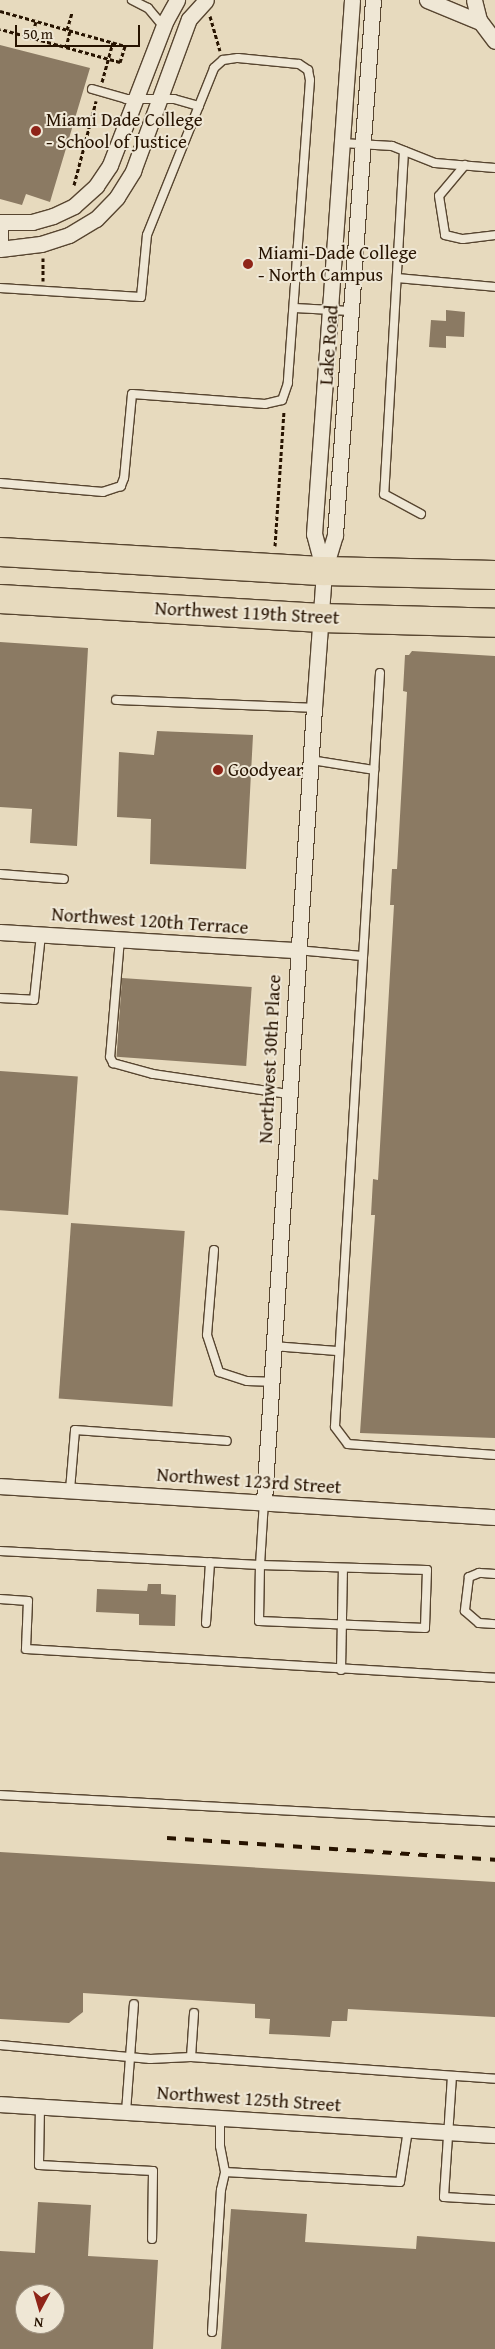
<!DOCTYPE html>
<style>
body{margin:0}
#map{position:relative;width:495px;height:2349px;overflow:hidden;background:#e7dabe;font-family:"Gentium Book Plus",serif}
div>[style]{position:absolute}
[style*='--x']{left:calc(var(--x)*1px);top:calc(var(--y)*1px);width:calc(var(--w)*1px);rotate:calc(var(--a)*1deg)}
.building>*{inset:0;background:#8b7a63;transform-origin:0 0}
.path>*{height:3px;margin-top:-1.5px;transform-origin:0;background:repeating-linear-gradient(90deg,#271300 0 4px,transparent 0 6.5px)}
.roads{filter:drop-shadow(1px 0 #574530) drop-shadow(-1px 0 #574530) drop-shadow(0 1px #574530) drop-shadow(0 -1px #574530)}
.lane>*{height:8px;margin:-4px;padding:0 4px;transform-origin:4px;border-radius:4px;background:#efe7d5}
.street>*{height:15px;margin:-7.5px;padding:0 7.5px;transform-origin:7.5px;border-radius:7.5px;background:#efe7d5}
.highway>*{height:28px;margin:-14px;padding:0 14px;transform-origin:14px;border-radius:14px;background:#e7dabe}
.rail>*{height:4px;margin-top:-2px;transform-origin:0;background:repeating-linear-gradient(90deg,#271300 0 9px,transparent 0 18px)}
.dots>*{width:14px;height:14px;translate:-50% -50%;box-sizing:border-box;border:2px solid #efe7d5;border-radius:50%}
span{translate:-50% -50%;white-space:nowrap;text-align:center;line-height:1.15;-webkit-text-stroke:4px #efe7d5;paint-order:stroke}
.poi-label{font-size:19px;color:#271300}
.left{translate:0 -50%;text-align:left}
.street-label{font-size:19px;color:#271300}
.north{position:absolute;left:15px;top:2284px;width:50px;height:50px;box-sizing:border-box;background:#efe7d5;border:1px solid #9f9280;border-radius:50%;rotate:186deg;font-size:14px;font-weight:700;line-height:20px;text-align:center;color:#271300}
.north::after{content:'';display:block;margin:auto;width:18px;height:22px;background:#8f2418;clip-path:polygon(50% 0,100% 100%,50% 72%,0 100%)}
.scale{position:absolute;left:15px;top:25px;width:125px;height:22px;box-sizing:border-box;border:2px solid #271300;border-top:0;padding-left:6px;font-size:15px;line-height:18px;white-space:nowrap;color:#271300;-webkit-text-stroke:4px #efe7d5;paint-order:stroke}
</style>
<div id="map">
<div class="building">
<i style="clip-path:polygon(0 45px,90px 68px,50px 202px,26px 194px,22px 205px,0 199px)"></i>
<i style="clip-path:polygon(446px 310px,465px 312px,464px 337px,446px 336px,446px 348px,429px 347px,431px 320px,446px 321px)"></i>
<i style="clip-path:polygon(0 642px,88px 648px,77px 846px,30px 843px,32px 809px,0 807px)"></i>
<i style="clip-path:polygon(412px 651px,495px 656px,495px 1438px,360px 1433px,375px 1215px,371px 1215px,373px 1179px,378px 1180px,394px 905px,390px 905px,392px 869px,397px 869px,407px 692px,403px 691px,405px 655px,409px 655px)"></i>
<i style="clip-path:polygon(157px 731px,253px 735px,246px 869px,150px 864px,151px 819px,117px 817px,119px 752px,154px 755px)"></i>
<i style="left:122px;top:978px;width:130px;height:79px;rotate:4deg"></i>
<i style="left:0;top:1071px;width:78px;height:139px;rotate:4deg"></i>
<i style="left:71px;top:1223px;width:114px;height:176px;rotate:4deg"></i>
<i style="clip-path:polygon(148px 1584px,161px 1584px,161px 1594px,176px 1595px,175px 1626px,139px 1625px,139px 1614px,96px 1612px,97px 1589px,147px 1591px)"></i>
<i style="clip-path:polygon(0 1852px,495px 1882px,495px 2017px,348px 2009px,347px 2021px,332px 2021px,330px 2037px,293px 2035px,269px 2034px,270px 2019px,255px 2018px,255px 2004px,83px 1993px,83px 2012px,69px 2023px,0 2019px)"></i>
<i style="clip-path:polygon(evenodd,38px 2202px,91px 2205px,88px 2256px,158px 2260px,153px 2349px,0 2349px,0 2251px,35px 2253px,38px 2202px,25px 2294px,55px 2294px,55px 2324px,25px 2324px,25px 2294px)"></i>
<i style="clip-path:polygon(231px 2209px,307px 2214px,305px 2242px,416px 2249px,417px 2236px,495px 2242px,495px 2349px,221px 2349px)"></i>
</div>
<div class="path">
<i style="--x:0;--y:11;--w:130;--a:15.6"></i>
<i style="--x:125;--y:46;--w:17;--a:107"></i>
<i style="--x:120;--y:62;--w:124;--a:-164.6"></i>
<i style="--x:210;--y:16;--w:36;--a:74"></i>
<i style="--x:67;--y:30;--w:19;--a:-74"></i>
<i style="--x:31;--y:38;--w:17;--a:-73"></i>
<i style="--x:66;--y:48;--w:17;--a:-77"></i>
<i style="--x:102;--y:82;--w:41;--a:-74.6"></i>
<i style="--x:74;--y:185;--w:87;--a:-75.3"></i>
<i style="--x:43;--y:258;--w:23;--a:90"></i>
<i style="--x:275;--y:546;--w:136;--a:-86.2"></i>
</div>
<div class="roads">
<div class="lane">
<i style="--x:132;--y:0;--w:18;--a:27"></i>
<i style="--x:148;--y:8;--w:25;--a:50"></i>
<i style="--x:92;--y:89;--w:35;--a:16"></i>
<i style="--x:126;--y:99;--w:48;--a:0"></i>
<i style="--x:174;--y:99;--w:26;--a:16"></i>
<i style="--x:342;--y:143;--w:50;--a:3.4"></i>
<i style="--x:392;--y:146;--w:46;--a:21.6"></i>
<i style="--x:435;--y:163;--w:60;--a:4.8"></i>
<i style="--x:404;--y:151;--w:344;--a:93.3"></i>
<i style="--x:384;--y:494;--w:42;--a:28.4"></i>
<i style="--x:465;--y:165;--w:40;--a:130"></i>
<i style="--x:439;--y:196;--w:39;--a:81"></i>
<i style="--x:445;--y:235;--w:18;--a:13"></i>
<i style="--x:463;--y:239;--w:32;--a:-7"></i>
<i style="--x:397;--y:278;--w:98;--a:5.2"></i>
<i style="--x:0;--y:288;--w:141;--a:3.7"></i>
<i style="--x:141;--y:297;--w:62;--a:-84.5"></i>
<i style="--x:147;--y:235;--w:180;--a:-68.1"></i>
<i style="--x:214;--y:68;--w:12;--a:-42"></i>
<i style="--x:223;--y:60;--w:15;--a:-8"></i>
<i style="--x:238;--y:58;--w:61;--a:5.6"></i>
<i style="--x:299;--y:64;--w:11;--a:34"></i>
<i style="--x:308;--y:70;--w:10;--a:79"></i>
<i style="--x:310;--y:80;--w:304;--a:94.2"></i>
<i style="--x:288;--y:383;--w:18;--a:109"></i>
<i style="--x:282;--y:400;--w:17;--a:167"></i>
<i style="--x:265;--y:404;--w:133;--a:-175.7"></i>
<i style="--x:132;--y:394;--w:84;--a:95.4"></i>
<i style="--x:124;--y:478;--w:9;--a:111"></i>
<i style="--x:121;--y:486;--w:19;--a:162"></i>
<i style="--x:103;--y:492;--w:103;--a:-175"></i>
<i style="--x:294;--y:308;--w:57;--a:3"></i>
<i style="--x:380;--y:673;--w:755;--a:93.42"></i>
<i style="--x:335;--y:1427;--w:21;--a:53"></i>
<i style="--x:348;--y:1444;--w:147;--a:4.3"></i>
<i style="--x:116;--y:700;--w:198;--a:2.3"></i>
<i style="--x:311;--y:760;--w:64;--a:9"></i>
<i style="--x:0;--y:874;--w:64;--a:4.5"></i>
<i style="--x:120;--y:939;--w:118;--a:94.8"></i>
<i style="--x:110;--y:1057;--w:7;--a:63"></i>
<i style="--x:113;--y:1063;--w:41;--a:15.4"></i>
<i style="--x:153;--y:1074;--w:136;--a:8.4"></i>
<i style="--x:297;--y:950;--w:65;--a:5.3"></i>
<i style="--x:0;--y:998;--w:34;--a:3"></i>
<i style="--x:34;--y:1000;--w:66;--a:-83.9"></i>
<i style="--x:214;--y:1250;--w:85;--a:94.7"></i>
<i style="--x:207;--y:1335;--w:39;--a:72"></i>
<i style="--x:219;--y:1372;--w:29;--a:18"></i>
<i style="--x:247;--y:1381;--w:24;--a:2"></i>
<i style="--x:273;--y:1346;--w:64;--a:4.5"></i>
<i style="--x:70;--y:1490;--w:60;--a:-85.2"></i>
<i style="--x:75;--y:1430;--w:152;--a:4.1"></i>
<i style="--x:0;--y:1551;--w:260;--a:3.1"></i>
<i style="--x:260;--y:1565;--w:63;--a:-86.4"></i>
<i style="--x:260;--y:1565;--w:167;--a:1.7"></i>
<i style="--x:427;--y:1570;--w:58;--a:92"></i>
<i style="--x:425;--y:1628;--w:166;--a:-177.6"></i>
<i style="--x:259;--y:1621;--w:56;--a:-89"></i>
<i style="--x:495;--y:1574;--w:16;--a:-176"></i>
<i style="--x:479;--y:1573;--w:11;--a:158"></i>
<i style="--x:469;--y:1577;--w:34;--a:97"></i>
<i style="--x:465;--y:1611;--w:18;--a:41"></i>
<i style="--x:479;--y:1623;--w:16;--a:4"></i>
<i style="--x:0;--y:1599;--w:28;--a:4"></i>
<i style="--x:28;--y:1601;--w:48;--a:92.4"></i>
<i style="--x:26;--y:1649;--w:470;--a:3.5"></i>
<i style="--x:206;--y:1623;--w:61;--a:-86.2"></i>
<i style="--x:341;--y:1670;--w:102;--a:-88.9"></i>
<i style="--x:0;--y:1795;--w:496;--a:3.1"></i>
<i style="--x:194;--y:2013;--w:44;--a:93.9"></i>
<i style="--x:191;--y:2057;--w:305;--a:4.1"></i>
<i style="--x:0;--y:2045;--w:151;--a:5.3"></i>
<i style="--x:150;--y:2059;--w:41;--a:-2.8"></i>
<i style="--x:452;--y:2076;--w:121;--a:93.8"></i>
<i style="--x:444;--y:2197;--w:51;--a:3.4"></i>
<i style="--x:40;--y:2106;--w:59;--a:91"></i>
<i style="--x:39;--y:2165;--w:114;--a:3"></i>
<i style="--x:153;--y:2171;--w:68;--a:90.8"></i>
<i style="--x:126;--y:2112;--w:108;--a:-85.8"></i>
<i style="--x:220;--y:2118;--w:28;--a:90"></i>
<i style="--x:220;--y:2146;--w:26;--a:79"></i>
<i style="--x:225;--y:2172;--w:175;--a:3.3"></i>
<i style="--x:400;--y:2182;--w:53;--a:-81.3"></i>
<i style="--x:212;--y:2332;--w:142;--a:-86.4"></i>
<i style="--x:221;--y:2190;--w:18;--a:-77"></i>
</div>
<div class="street">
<i style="--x:427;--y:0;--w:57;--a:22.5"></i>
<i style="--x:474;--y:0;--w:21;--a:76"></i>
<i style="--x:479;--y:20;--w:26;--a:53"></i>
<i style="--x:0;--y:222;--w:32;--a:0"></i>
<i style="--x:32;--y:222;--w:22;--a:-16"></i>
<i style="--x:53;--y:216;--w:23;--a:-25"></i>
<i style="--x:74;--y:206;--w:30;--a:-42"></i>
<i style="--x:96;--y:186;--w:25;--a:-56"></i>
<i style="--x:110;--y:165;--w:155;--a:-68.9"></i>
<i style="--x:166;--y:20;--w:23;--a:-61"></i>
<i style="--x:0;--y:229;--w:13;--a:90"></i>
<i style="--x:0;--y:249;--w:41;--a:-7"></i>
<i style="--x:41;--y:244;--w:29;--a:-18"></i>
<i style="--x:69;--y:235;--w:31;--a:-31"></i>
<i style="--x:96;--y:219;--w:30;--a:-46"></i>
<i style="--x:117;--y:197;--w:31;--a:-58"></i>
<i style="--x:133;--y:171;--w:162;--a:-69.8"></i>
<i style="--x:189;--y:19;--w:25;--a:-48"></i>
<i style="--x:324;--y:571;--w:38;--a:-105"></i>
<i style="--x:314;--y:534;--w:535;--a:-85.93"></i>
<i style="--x:0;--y:932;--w:298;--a:3.5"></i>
<i style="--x:0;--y:1486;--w:496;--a:3.6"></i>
<i style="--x:264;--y:1502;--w:796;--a:-86.4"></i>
<i style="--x:314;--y:708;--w:137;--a:-85.8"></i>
<i style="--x:324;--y:571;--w:38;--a:-73"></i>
<i style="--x:335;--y:535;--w:536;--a:-85.94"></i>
<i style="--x:0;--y:2104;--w:496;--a:3.6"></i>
</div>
<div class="highway">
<i style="--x:0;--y:552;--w:325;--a:3.4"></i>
<i style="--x:324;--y:571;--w:171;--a:1.3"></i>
<i style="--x:0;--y:599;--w:322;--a:3.4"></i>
<i style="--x:321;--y:618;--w:174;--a:1.6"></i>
</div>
</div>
<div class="rail">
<i style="--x:167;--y:1838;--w:329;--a:3.8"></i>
</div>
<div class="dots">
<i style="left:36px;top:131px;background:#8f2418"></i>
<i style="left:248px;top:264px;background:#8f2418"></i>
<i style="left:218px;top:770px;background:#8f2418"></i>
</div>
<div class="poi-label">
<span class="left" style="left:46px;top:131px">Miami Dade College<br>- School of Justice</span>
<span class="left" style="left:258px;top:264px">Miami-Dade College<br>- North Campus</span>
<span class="left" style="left:228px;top:770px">Goodyear</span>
</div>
<div class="street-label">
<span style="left:329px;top:345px;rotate:-86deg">Lake Road</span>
<span style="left:247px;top:613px;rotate:3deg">Northwest 119th Street</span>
<span style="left:150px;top:921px;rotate:4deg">Northwest 120th Terrace</span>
<span style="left:270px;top:1059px;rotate:-87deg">Northwest 30th Place</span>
<span style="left:249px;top:1481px;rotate:4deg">Northwest 123rd Street</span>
<span style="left:249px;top:2099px;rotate:4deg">Northwest 125th Street</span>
</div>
<div class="north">N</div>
<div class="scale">50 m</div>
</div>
